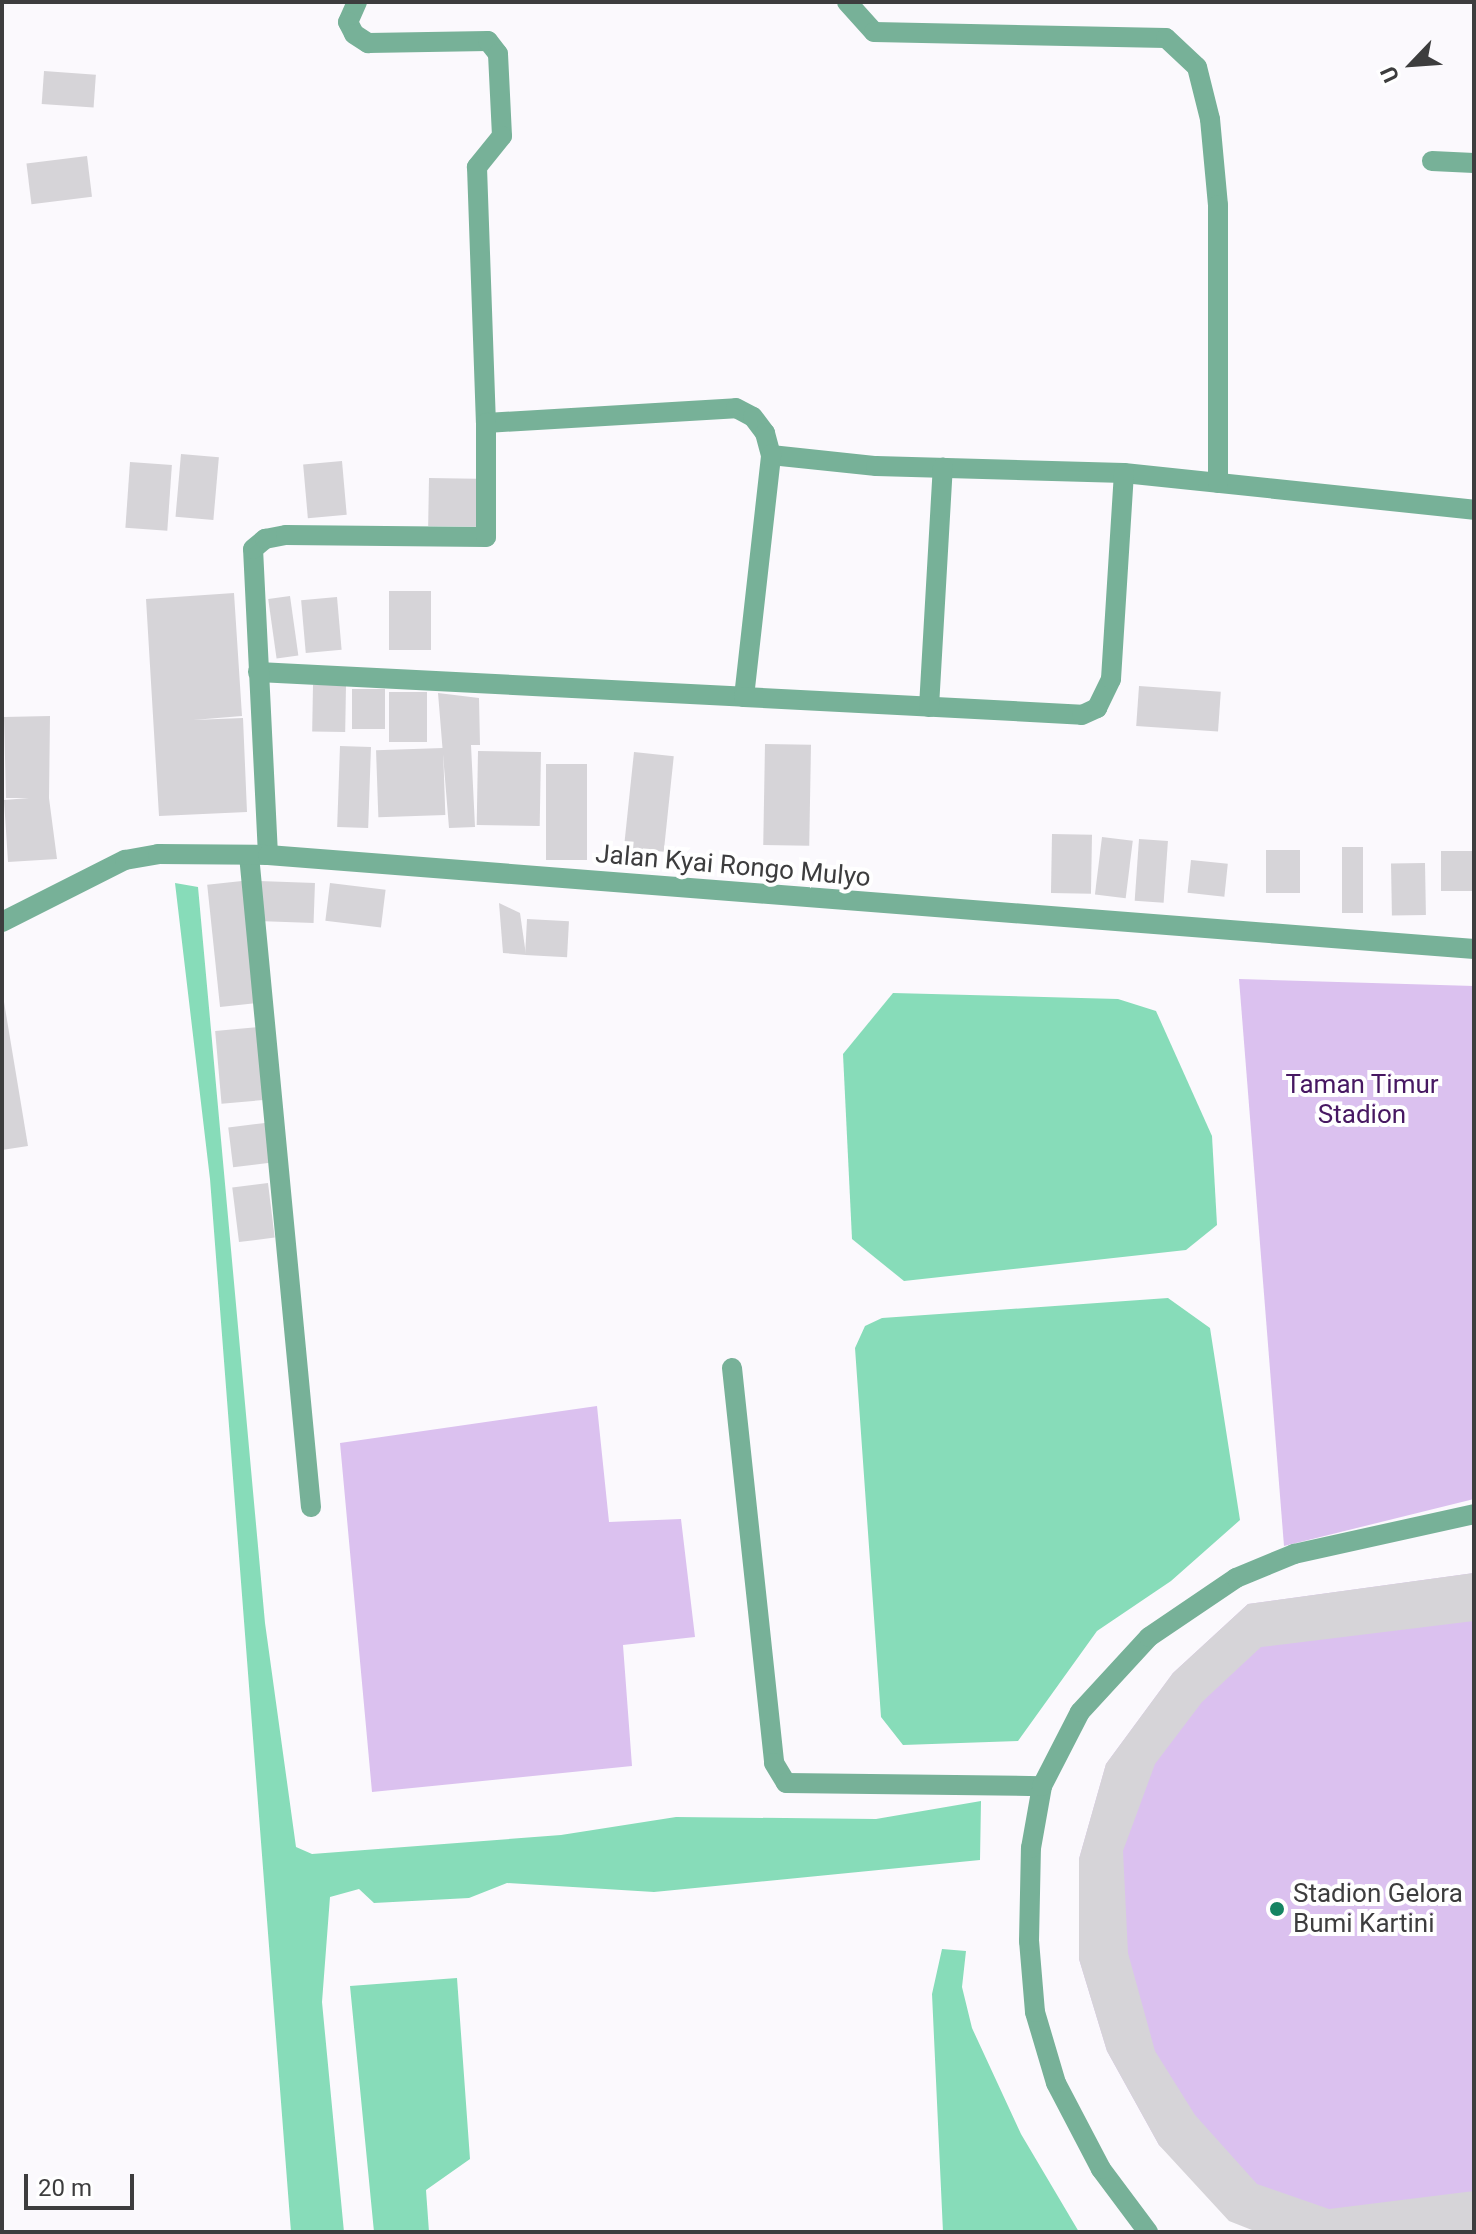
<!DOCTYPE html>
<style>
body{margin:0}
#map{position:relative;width:1476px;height:2234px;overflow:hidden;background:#fbf9fd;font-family:Roboto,sans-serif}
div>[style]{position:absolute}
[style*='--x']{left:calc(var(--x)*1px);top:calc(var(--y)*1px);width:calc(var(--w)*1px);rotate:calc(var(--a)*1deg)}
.green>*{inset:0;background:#dbc1ef}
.water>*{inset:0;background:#87dcb9}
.building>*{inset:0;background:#d6d4d8;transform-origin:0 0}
.minor>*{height:20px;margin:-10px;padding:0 10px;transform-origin:10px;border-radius:10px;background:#77b198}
.dots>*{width:22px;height:22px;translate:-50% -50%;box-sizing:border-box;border:4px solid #fff;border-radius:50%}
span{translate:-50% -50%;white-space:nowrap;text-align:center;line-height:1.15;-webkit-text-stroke:8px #fff;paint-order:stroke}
.street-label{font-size:26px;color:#3d3d3e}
.park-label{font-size:26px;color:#471862}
.poi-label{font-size:26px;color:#3d3d3e}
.left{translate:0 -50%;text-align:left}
.frame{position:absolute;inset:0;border:4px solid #3d3d3e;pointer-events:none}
.north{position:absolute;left:1372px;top:24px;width:80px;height:80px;-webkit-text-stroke:6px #fff;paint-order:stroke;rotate:245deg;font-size:22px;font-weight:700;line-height:32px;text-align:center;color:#3d3d3e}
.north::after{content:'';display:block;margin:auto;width:28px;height:36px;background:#3d3d3e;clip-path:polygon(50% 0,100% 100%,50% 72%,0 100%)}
.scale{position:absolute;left:24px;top:2174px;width:110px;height:36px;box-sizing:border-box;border:4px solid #3d3d3e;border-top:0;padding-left:10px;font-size:24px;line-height:28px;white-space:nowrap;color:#3d3d3e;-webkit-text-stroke:6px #fff;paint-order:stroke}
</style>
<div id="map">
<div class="green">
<i style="clip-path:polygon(1239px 979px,1474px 986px,1474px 1499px,1284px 1546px)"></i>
<i style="clip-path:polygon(597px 1406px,609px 1522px,681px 1519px,695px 1637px,623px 1645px,632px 1766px,372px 1792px,340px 1443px)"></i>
<i style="clip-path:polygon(1474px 1573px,1474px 2232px,1257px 2232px,1159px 2145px,1107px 2051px,1079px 1959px,1079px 1859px,1106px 1764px,1173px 1673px,1248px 1604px)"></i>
</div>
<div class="water">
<i style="clip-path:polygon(175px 883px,198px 887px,265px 1623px,296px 1847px,312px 1854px,561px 1835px,676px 1817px,876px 1819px,981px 1801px,980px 1860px,654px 1892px,507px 1883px,469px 1898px,374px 1903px,359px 1889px,330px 1897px,322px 2002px,344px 2232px,291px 2232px,210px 1179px)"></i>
<i style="clip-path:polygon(893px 993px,1118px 999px,1156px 1011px,1212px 1136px,1217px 1225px,1186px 1250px,904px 1281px,852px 1239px,843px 1054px)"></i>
<i style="clip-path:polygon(1168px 1298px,1210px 1328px,1240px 1520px,1171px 1581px,1097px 1631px,1018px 1741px,903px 1745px,881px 1717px,855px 1348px,865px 1326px,882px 1318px)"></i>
<i style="clip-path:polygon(942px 1949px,966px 1951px,962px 1987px,972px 2028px,1021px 2134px,1079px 2232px,943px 2232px,932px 1994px)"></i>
<i style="clip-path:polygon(457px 1978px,470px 2159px,426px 2190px,429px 2232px,374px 2232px,350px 1986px)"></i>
</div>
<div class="building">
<i style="left:44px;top:71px;width:52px;height:33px;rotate:4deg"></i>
<i style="left:87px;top:156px;width:41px;height:61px;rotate:83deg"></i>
<i style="left:181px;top:454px;width:38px;height:63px;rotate:5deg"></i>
<i style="left:342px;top:461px;width:54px;height:39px;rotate:85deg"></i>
<i style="left:130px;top:462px;width:42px;height:66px;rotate:4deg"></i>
<i style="left:429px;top:478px;width:48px;height:48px;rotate:1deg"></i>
<i style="left:389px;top:591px;width:42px;height:59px"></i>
<i style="clip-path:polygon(234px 593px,242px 716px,193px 720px,243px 718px,247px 812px,159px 816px,146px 599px)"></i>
<i style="left:290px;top:596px;width:60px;height:22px;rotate:82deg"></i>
<i style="left:337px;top:597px;width:53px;height:36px;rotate:85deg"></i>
<i style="left:346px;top:685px;width:47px;height:33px;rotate:91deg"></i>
<i style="left:1139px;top:686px;width:82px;height:40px;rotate:4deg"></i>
<i style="left:352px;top:689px;width:33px;height:40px"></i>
<i style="left:389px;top:692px;width:38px;height:50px"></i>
<i style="clip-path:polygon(438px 693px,479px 698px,480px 745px,471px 745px,475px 827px,449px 828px)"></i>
<i style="clip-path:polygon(50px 716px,49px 798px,57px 859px,8px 862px,4px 800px,29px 798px,6px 798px,4px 717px)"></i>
<i style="left:765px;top:744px;width:46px;height:101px;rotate:1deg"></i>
<i style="left:340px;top:746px;width:31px;height:81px;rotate:2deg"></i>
<i style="left:443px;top:748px;width:67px;height:67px;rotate:88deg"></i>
<i style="left:478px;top:751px;width:63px;height:74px;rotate:1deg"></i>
<i style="left:634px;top:752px;width:40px;height:96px;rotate:6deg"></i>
<i style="left:546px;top:764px;width:41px;height:96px"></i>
<i style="left:1052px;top:834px;width:40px;height:59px;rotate:1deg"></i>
<i style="left:1102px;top:837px;width:31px;height:58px;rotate:7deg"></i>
<i style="left:1139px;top:839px;width:29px;height:62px;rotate:4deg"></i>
<i style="left:1342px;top:847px;width:21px;height:66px"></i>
<i style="left:1300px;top:850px;width:43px;height:34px;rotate:90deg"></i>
<i style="left:1474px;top:851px;width:40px;height:33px;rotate:90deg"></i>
<i style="left:1191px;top:860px;width:37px;height:33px;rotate:6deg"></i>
<i style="left:1425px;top:863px;width:52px;height:34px;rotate:89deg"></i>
<i style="left:242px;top:881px;width:123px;height:35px;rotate:84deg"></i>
<i style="left:259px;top:881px;width:56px;height:40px;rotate:2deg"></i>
<i style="left:330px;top:883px;width:56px;height:38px;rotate:7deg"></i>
<i style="clip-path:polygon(499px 903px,520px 913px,526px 955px,503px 953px)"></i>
<i style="left:527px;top:919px;width:42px;height:36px;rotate:3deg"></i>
<i style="clip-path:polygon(2px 990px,28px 1146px,2px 1150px)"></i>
<i style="left:260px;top:1027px;width:73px;height:45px;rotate:85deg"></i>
<i style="left:265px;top:1123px;width:40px;height:37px;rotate:83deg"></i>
<i style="left:268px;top:1183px;width:55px;height:36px;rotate:83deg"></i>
<i style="clip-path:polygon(1474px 1573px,1474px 1621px,1261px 1647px,1202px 1702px,1155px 1764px,1123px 1851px,1128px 1953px,1155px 2051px,1195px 2115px,1257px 2184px,1329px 2209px,1474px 2191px,1474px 2232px,1257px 2232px,1229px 2221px,1159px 2145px,1107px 2051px,1079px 1959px,1079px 1859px,1106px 1764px,1173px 1673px,1248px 1604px)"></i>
</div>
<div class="minor">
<i style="--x:357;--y:2;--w:22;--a:114"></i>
<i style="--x:348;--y:22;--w:13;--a:63"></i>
<i style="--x:354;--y:34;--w:17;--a:33"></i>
<i style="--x:368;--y:43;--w:120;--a:-1"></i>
<i style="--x:488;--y:41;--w:16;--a:52"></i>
<i style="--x:498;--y:54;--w:82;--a:87.2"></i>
<i style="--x:502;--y:136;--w:40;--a:129"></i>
<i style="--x:477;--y:167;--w:256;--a:88"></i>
<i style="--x:486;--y:423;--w:250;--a:-3.4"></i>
<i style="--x:736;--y:408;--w:19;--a:28"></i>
<i style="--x:753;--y:417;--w:20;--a:53"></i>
<i style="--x:765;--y:433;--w:23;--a:75"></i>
<i style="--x:771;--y:455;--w:106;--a:6"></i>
<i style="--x:876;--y:466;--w:248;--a:1.6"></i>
<i style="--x:1124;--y:473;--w:352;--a:6"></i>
<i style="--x:847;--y:2;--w:40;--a:48"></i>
<i style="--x:874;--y:32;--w:292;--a:1.2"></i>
<i style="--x:1166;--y:38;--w:42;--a:43.1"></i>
<i style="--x:1197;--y:67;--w:54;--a:76"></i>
<i style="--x:1210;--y:119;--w:86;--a:84.7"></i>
<i style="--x:1218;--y:205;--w:278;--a:90"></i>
<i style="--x:1432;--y:161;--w:42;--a:2.7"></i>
<i style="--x:258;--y:672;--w:487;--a:2.9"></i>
<i style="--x:744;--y:697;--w:244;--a:-83.6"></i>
<i style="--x:744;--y:697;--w:338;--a:3"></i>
<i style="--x:1082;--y:715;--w:17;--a:-25"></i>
<i style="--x:1097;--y:708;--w:32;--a:-64"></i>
<i style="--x:1111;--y:679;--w:206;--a:-86.4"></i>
<i style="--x:929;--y:707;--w:240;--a:-86.7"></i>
<i style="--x:249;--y:855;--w:655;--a:84.57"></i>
<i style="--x:268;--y:855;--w:306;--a:-92.8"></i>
<i style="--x:253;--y:549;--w:16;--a:-40"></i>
<i style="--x:265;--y:539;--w:21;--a:-11"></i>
<i style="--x:286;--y:535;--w:200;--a:0.6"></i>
<i style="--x:486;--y:537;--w:114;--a:-90"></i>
<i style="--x:2;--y:922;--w:138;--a:-26.8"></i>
<i style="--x:125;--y:860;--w:34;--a:-10"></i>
<i style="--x:158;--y:854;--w:110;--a:0.5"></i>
<i style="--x:268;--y:855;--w:1210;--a:4.46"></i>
<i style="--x:732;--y:1368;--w:397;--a:83.9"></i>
<i style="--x:774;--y:1763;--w:23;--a:59"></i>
<i style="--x:786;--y:1783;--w:256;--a:0.7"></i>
<i style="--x:1148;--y:2232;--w:79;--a:-126.7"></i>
<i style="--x:1101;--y:2169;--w:97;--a:-117.6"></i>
<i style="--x:1056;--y:2083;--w:74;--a:-106.5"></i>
<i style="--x:1035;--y:2012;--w:71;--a:-94.8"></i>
<i style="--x:1029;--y:1941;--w:93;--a:-88.8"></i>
<i style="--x:1031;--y:1848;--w:63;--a:-79.9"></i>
<i style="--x:1042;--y:1786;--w:83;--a:-62.8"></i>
<i style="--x:1080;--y:1712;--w:102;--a:-47.4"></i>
<i style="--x:1149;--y:1637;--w:105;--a:-34.1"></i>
<i style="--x:1236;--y:1578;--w:63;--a:-22.5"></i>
<i style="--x:1294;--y:1554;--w:184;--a:-12.5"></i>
</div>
<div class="dots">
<i style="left:1277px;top:1909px;background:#158462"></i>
</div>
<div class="street-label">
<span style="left:733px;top:866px;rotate:5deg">Jalan Kyai Rongo Mulyo</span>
</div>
<div class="park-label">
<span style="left:1362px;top:1100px">Taman Timur<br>Stadion</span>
</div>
<div class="poi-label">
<span class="left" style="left:1293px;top:1909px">Stadion Gelora<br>Bumi Kartini</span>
</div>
<div class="frame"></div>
<div class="north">U</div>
<div class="scale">20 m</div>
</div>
